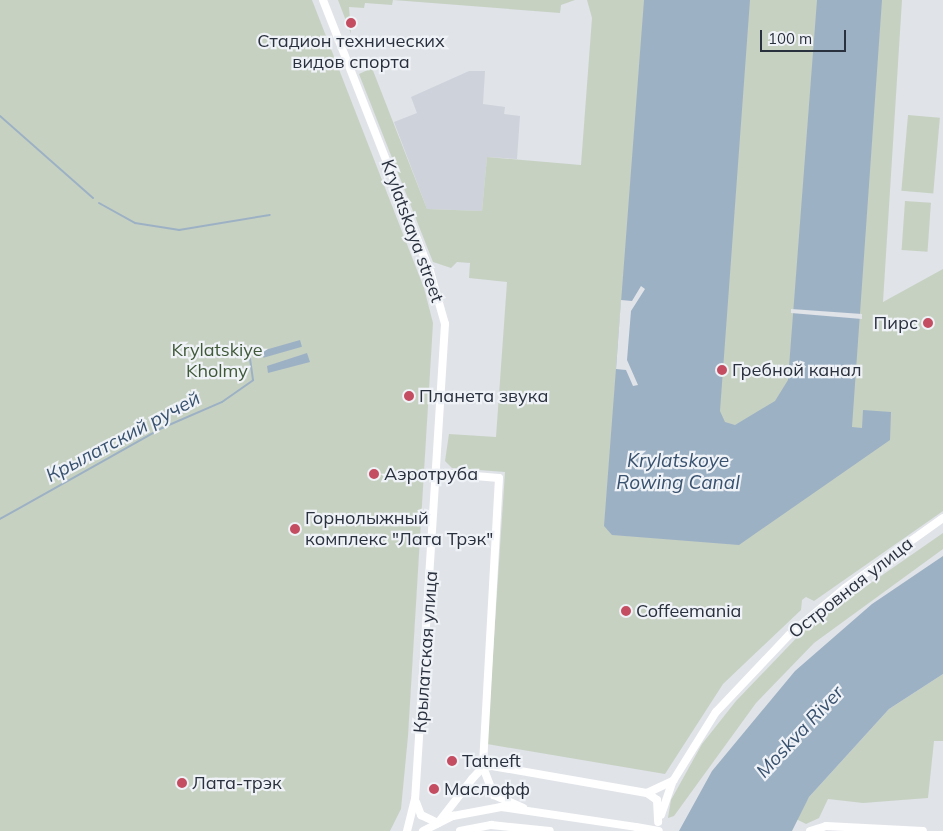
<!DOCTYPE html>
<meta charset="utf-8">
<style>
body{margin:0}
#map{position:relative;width:943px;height:831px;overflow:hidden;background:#e0e3e8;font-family:Mulish,sans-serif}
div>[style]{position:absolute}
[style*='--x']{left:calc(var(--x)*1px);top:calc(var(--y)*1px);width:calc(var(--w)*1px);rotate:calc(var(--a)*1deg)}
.built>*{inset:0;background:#ced2da}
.green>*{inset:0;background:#c6d1c2;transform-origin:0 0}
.water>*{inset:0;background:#9db1c5;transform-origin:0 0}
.pier>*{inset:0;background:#e0e3e8}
.stream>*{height:2px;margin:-1px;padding:0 1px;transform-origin:1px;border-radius:1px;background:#9db1c5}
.secondary>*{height:8px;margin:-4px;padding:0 4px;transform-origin:4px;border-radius:4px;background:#fff}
.secondary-bridge>*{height:8px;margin:-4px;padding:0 4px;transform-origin:4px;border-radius:4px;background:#fff}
.dots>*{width:14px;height:14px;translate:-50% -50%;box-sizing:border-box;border:2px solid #eff2f6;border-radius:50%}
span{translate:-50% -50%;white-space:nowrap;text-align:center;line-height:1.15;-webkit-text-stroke:4.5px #eff2f6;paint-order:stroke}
.poi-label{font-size:18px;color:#2a313e}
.right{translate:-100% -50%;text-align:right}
.left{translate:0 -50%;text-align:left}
.street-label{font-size:18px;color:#2a313e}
.park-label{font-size:18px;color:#3f5938}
.water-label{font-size:19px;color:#37516f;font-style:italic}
.scale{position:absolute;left:760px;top:30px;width:86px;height:22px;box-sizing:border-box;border:2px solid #2a313e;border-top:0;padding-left:6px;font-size:15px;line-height:18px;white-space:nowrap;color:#2a313e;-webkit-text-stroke:4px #eff2f6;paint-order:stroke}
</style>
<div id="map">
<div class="built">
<i style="clip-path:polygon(469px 71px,485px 71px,483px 104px,505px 107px,504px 114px,520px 116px,517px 159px,487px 157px,482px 211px,427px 209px,394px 122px,417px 113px,411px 97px)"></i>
</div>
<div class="green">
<i style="clip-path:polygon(0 0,312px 0,424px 288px,433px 323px,408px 736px,401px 809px,390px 831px,0 831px)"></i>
<i style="clip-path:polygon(338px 0,575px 0,561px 5px,560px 13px,393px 0,392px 5px,365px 3px,364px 8px,349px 7px,351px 34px)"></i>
<i style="clip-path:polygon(587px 0,902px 0,883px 302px,943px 269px,943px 511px,814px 601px,806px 597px,802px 600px,801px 610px,723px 684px,665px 774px,487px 744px,505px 472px,452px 468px,445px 461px,449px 434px,496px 437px,507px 282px,469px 278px,470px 263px,457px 262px,451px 268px,433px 262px,359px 74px,372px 68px,427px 209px,482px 211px,487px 157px,581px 165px,592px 18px)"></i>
<i style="left:908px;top:115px;width:32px;height:76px;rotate:5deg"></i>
<i style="left:905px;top:201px;width:26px;height:49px;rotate:4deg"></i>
<i style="clip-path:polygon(943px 533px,943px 549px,814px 643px,756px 703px,674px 816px,668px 818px,671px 800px,702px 744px,736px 701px,806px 628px)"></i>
<i style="clip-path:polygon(943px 674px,943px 741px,934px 741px,928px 798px,863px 803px,828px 799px,819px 818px,806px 824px,796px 819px,809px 797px,889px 709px)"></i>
</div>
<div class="water">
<i style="clip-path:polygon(644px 0,750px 0,720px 411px,725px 422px,735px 425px,775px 401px,788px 380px,817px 0,882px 0,852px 427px,862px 428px,863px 410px,891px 412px,890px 440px,739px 545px,612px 535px,604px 526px)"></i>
<i style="left:300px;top:340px;width:7px;height:40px;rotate:74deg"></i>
<i style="clip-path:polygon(307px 353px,310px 362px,268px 373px,267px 366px)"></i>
<i style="clip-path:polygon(943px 556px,943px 674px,889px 709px,809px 797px,792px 831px,679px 831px,712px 771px,795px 671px,872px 604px)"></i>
</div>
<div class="pier">
<i style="clip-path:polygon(641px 286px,645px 289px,631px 311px,627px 360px,638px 385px,633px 386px,626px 370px,616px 369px,621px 300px,632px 301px)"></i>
<i style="clip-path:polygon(791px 309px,862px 314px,862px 319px,791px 313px)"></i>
</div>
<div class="stream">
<i style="--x:0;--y:116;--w:124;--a:41.4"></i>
<i style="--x:99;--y:203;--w:41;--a:29.1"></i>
<i style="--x:135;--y:223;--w:45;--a:9"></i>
<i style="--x:179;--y:230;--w:92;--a:-9.4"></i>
<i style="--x:0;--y:519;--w:186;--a:-29.3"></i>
<i style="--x:162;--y:428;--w:65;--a:-23.4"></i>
<i style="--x:222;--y:402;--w:38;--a:-35"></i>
<i style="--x:253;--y:380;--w:22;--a:-98"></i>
</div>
<div class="secondary">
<i style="--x:323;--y:0;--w:291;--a:68.5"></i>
<i style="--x:430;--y:271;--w:55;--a:74.2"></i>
<i style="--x:445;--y:324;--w:476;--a:93.6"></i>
<i style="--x:415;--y:799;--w:33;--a:104"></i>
<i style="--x:439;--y:473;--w:60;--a:4.8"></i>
<i style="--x:499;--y:478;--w:289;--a:93.2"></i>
<i style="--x:483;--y:767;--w:30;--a:69"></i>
<i style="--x:494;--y:795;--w:32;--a:24"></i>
<i style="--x:647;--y:793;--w:29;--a:-25"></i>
<i style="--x:673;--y:781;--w:81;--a:-58.1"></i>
<i style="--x:716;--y:712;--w:106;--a:-46.5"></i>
<i style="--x:789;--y:635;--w:73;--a:-40"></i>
<i style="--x:845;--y:588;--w:120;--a:-35.5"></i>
<i style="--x:416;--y:802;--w:14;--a:69"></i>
<i style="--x:421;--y:815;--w:19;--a:25"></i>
<i style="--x:661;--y:815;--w:34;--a:-71"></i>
<i style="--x:438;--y:823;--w:56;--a:-52.3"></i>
<i style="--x:472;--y:779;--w:16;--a:-47"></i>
<i style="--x:483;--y:767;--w:9;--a:-6"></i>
<i style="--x:492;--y:766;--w:157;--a:9.9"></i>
<i style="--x:647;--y:793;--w:12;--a:35"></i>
<i style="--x:657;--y:800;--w:22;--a:87"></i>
<i style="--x:423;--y:831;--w:34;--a:-27"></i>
<i style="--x:453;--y:816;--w:49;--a:-10.6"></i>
<i style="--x:501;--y:807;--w:136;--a:8.4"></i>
<i style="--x:460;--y:831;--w:32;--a:-11"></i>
<i style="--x:491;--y:825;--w:59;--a:5.8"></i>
<i style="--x:810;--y:831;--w:17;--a:-17"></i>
<i style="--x:826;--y:826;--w:97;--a:3"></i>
</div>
<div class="secondary-bridge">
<i style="--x:636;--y:827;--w:23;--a:10"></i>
</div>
<div class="dots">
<i style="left:351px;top:23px;background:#c44d61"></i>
<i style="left:928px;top:323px;background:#c44d61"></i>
<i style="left:722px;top:370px;background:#c44d61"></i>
<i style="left:409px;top:396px;background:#c44d61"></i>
<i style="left:374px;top:474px;background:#c44d61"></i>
<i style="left:295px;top:529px;background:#c44d61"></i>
<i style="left:626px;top:611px;background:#c44d61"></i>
<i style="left:452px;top:761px;background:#c44d61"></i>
<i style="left:182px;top:783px;background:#c44d61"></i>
<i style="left:434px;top:789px;background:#c44d61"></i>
</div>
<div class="poi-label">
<span style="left:351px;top:52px">Стадион технических<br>видов спорта</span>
<span class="right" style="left:918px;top:323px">Пирс</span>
<span class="left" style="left:732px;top:370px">Гребной канал</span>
<span class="left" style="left:419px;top:396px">Планета звука</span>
<span class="left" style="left:384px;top:474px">Аэротруба</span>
<span class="left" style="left:305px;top:529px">Горнолыжный<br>комплекс "Лата Трэк"</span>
<span class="left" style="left:636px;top:611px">Coffeemania</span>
<span class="left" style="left:462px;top:761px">Tatneft</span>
<span class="left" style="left:192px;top:783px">Лата-трэк</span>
<span class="left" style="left:444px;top:789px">Маслофф</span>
</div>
<div class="street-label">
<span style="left:412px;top:231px;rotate:70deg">Krylatskaya street</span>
<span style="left:851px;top:588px;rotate:-38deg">Островная улица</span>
<span style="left:426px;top:652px;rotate:-86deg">Крылатская улица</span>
</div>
<div class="park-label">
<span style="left:217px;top:361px">Krylatskiye<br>Kholmy</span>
</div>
<div class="water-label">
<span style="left:123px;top:437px;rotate:-28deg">Крылатский ручей</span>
<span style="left:678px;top:472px">Krylatskoye<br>Rowing Canal</span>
<span style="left:800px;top:732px;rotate:-47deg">Moskva River</span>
</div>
<div class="scale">100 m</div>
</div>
